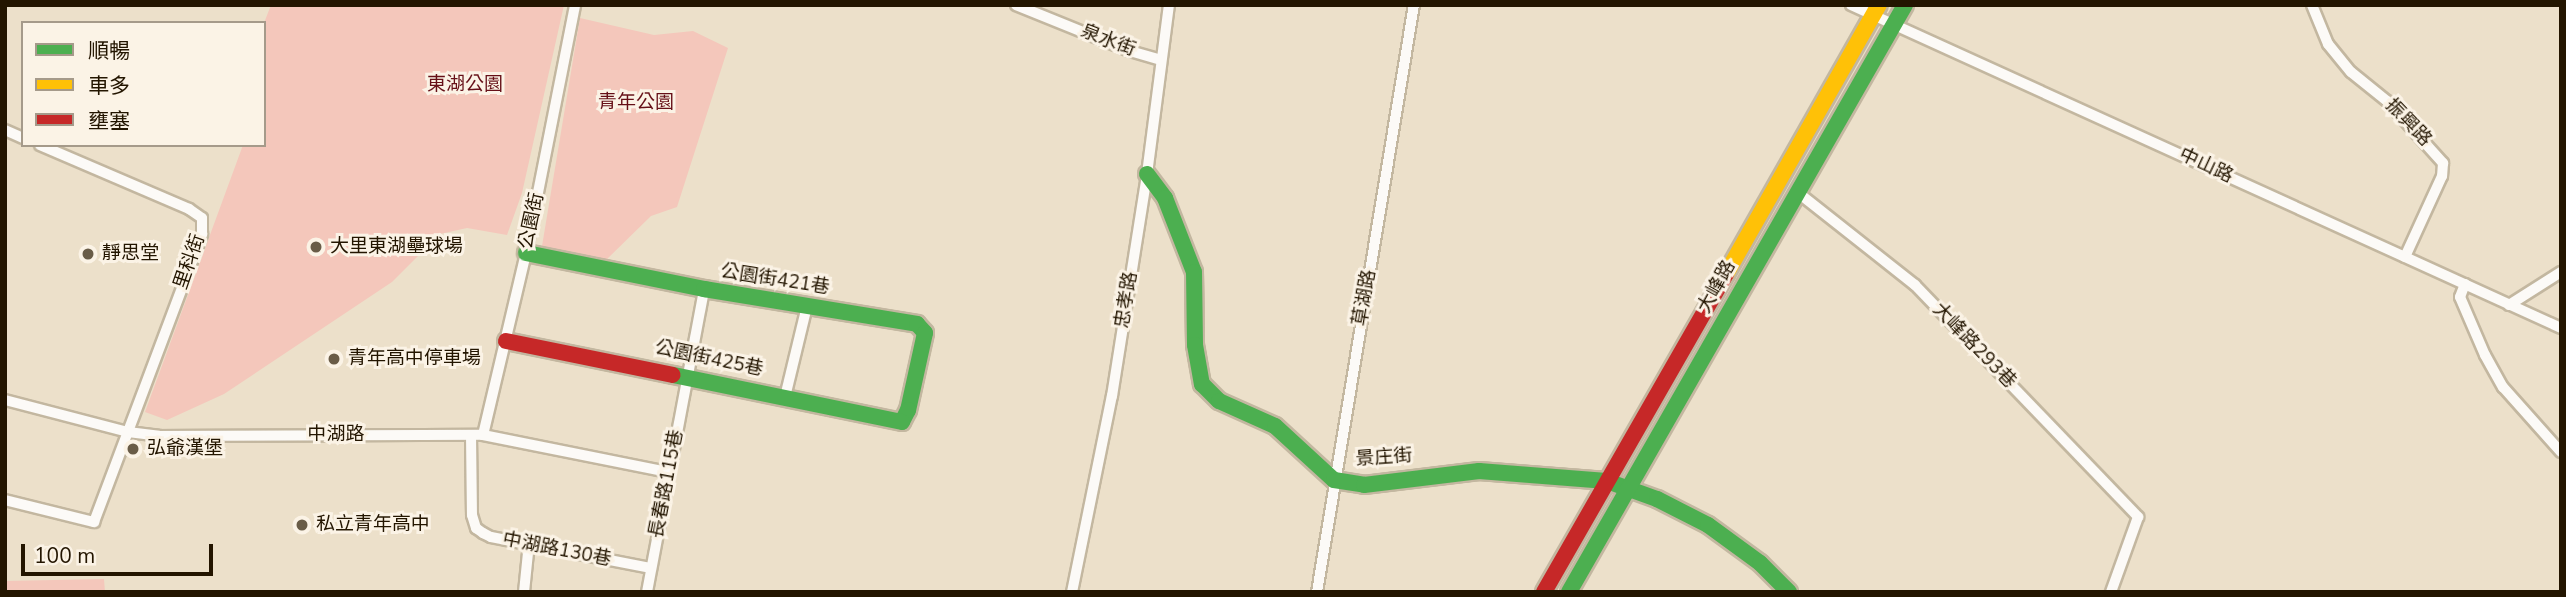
<!DOCTYPE html>
<meta charset="utf-8">
<style>
body{margin:0}
#map{position:relative;width:2566px;height:597px;overflow:hidden;background:#ece0ca;font-family:"Nunito Sans","Noto Sans TC",sans-serif}
div>[style]{position:absolute}
[style*='--x']{left:calc(var(--x)*1px);top:calc(var(--y)*1px);width:calc(var(--w)*1px);rotate:calc(var(--a)*1deg)}
.green>*{inset:0;background:#f4c7bb}
.roads{filter:drop-shadow(2px 0 #c3b7a0) drop-shadow(-2px 0 #c3b7a0) drop-shadow(0 2px #c3b7a0) drop-shadow(0 -2px #c3b7a0)}
.street>*{height:10px;margin:-5px;padding:0 5px;transform-origin:5px;border-radius:5px;background:#fcfaf7}
.fast>*{height:16px;margin:-8px;padding:0 8px;transform-origin:8px;border-radius:8px;background:#4caf50}
.slow>*{height:16px;margin:-8px;padding:0 8px;transform-origin:8px;border-radius:8px;background:#ffc107}
.jam>*{height:16px;margin:-8px;padding:0 8px;transform-origin:8px;border-radius:8px;background:#c62828}
.dots>*{width:19px;height:19px;translate:-50% -50%;box-sizing:border-box;border:4px solid #fbf3e6;border-radius:50%}
span{translate:-50% -50%;white-space:nowrap;text-align:center;line-height:1.15;-webkit-text-stroke:6px #fbf3e6;paint-order:stroke}
.street-label{font-size:19px;color:#231500}
.park-label{font-size:19px;color:#661018}
.poi-label{font-size:19px;color:#231500}
.left{translate:0 -50%;text-align:left}
.frame{position:absolute;inset:0;border:7px solid #231500;pointer-events:none}
.legend{position:absolute;left:21px;top:21px;width:245px;height:126px;box-sizing:border-box;background:#fbf3e6;border:2px solid #a59a8a;margin:0;padding:9px 12px;list-style:none;font-size:21px;color:#231500}
.legend li{display:flex;align-items:center;gap:14px;height:35px}
.legend b{width:35px;border:2px solid #a59a8a}
.scale{position:absolute;left:21px;top:544px;width:192px;height:32px;box-sizing:border-box;border:4px solid #231500;border-top:0;padding-left:9px;font-size:21px;line-height:24px;white-space:nowrap;color:#231500;-webkit-text-stroke:5px #fbf3e6;paint-order:stroke}
</style>
<div id="map">
<div class="green">
<i style="clip-path:polygon(271px 5px,564px 5px,522px 193px,507px 235px,467px 228px,440px 234px,392px 282px,224px 394px,167px 420px,145px 412px,243px 145px,264px 145px,264px 23px)"></i>
<i style="clip-path:polygon(580px 18px,654px 35px,693px 31px,728px 48px,677px 207px,651px 216px,604px 262px,542px 246px)"></i>
<i style="clip-path:polygon(104px 579px,105px 592px,5px 592px,5px 581px)"></i>
</div>
<div class="roads">
<div class="street">
<i style="--x:1016;--y:5;--w:123;--a:22"></i>
<i style="--x:1130;--y:51;--w:32;--a:16"></i>
<i style="--x:1851;--y:5;--w:780;--a:24.46"></i>
<i style="--x:2312;--y:5;--w:42;--a:67.7"></i>
<i style="--x:2328;--y:44;--w:36;--a:51"></i>
<i style="--x:2351;--y:72;--w:46;--a:38.9"></i>
<i style="--x:2387;--y:101;--w:84;--a:47.9"></i>
<i style="--x:2443;--y:163;--w:13;--a:94"></i>
<i style="--x:2442;--y:176;--w:89;--a:114.6"></i>
<i style="--x:5;--y:130;--w:20;--a:24"></i>
<i style="--x:1796;--y:191;--w:152;--a:38.3"></i>
<i style="--x:1915;--y:285;--w:322;--a:46.1"></i>
<i style="--x:2138;--y:517;--w:80;--a:109.8"></i>
<i style="--x:2465;--y:284;--w:14;--a:111"></i>
<i style="--x:2460;--y:297;--w:63;--a:66.7"></i>
<i style="--x:2485;--y:355;--w:37;--a:61"></i>
<i style="--x:2503;--y:387;--w:87;--a:48.3"></i>
<i style="--x:2509;--y:305;--w:62;--a:-32.4"></i>
<i style="--x:785;--y:397;--w:94;--a:-76.4"></i>
<i style="--x:5;--y:400;--w:127;--a:14.6"></i>
<i style="--x:128;--y:432;--w:31;--a:7"></i>
<i style="--x:159;--y:436;--w:324;--a:-0.2"></i>
<i style="--x:483;--y:435;--w:189;--a:11.3"></i>
<i style="--x:471;--y:435;--w:80;--a:89.3"></i>
<i style="--x:472;--y:515;--w:14;--a:73"></i>
<i style="--x:476;--y:528;--w:9;--a:36"></i>
<i style="--x:483;--y:533;--w:9;--a:27"></i>
<i style="--x:491;--y:537;--w:162;--a:11"></i>
<i style="--x:483;--y:435;--w:187;--a:-76.7"></i>
<i style="--x:526;--y:253;--w:253;--a:-78.8"></i>
<i style="--x:5;--y:500;--w:92;--a:13.9"></i>
<i style="--x:94;--y:522;--w:308;--a:-69.4"></i>
<i style="--x:202;--y:234;--w:16;--a:-90"></i>
<i style="--x:202;--y:218;--w:16;--a:-145"></i>
<i style="--x:189;--y:209;--w:162;--a:-156.8"></i>
<i style="--x:524;--y:592;--w:49;--a:-84.2"></i>
<i style="--x:647;--y:592;--w:308;--a:-79.3"></i>
<i style="--x:1072;--y:592;--w:200;--a:-78.5"></i>
<i style="--x:1112;--y:396;--w:225;--a:-81"></i>
<i style="--x:1147;--y:174;--w:170;--a:-82.6"></i>
<i style="--x:1317;--y:592;--w:595;--a:-80.62"></i>
</div>
<div class="fast">
<i style="--x:1147;--y:174;--w:30;--a:53"></i>
<i style="--x:1165;--y:198;--w:79;--a:68.6"></i>
<i style="--x:1194;--y:272;--w:73;--a:89.2"></i>
<i style="--x:1195;--y:345;--w:40;--a:80"></i>
<i style="--x:1202;--y:384;--w:24;--a:45"></i>
<i style="--x:1219;--y:401;--w:61;--a:24.1"></i>
<i style="--x:1275;--y:426;--w:80;--a:42.5"></i>
<i style="--x:1334;--y:480;--w:30;--a:9"></i>
<i style="--x:1364;--y:485;--w:116;--a:-6.9"></i>
<i style="--x:1479;--y:471;--w:128;--a:4.5"></i>
<i style="--x:1607;--y:481;--w:53;--a:19.8"></i>
<i style="--x:1657;--y:499;--w:57;--a:27"></i>
<i style="--x:1708;--y:525;--w:64;--a:36.2"></i>
<i style="--x:1760;--y:563;--w:41;--a:45"></i>
<i style="--x:526;--y:253;--w:182;--a:11.4"></i>
<i style="--x:704;--y:289;--w:216;--a:9.3"></i>
<i style="--x:917;--y:324;--w:12;--a:48"></i>
<i style="--x:925;--y:333;--w:79;--a:102.4"></i>
<i style="--x:908;--y:410;--w:13;--a:117"></i>
<i style="--x:902;--y:422;--w:234;--a:-168.4"></i>
<i style="--x:1569;--y:592;--w:676;--a:-60.21"></i>
</div>
<div class="slow">
<i style="--x:1726;--y:274;--w:309;--a:-60.4"></i>
</div>
<div class="jam">
<i style="--x:506;--y:341;--w:170;--a:11.5"></i>
<i style="--x:1544;--y:592;--w:366;--a:-60.2"></i>
</div>
</div>
<div class="dots">
<i style="left:316px;top:247px;background:#695c47"></i>
<i style="left:88px;top:254px;background:#695c47"></i>
<i style="left:334px;top:359px;background:#695c47"></i>
<i style="left:133px;top:449px;background:#695c47"></i>
<i style="left:302px;top:525px;background:#695c47"></i>
</div>
<div class="street-label">
<span style="left:1108px;top:41px;rotate:21deg">泉水街</span>
<span style="left:2408px;top:123px;rotate:46deg">振興路</span>
<span style="left:2206px;top:166px;rotate:25deg">中山路</span>
<span style="left:532px;top:221px;rotate:-78deg">公園街</span>
<span style="left:190px;top:262px;rotate:-71deg">里科街</span>
<span style="left:775px;top:280px;rotate:9deg">公園街421巷</span>
<span style="left:1717px;top:287px;rotate:-61deg">大峰路</span>
<span style="left:1365px;top:298px;rotate:-80deg">草湖路</span>
<span style="left:1127px;top:300px;rotate:-81deg">忠孝路</span>
<span style="left:1974px;top:346px;rotate:46deg">大峰路293巷</span>
<span style="left:709px;top:359px;rotate:12deg">公園街425巷</span>
<span style="left:336px;top:435px">中湖路</span>
<span style="left:1384px;top:458px;rotate:-4deg">景庄街</span>
<span style="left:667px;top:484px;rotate:-79deg">長春路115巷</span>
<span style="left:557px;top:550px;rotate:11deg">中湖路130巷</span>
</div>
<div class="park-label">
<span style="left:465px;top:85px">東湖公園</span>
<span style="left:636px;top:103px">青年公園</span>
</div>
<div class="poi-label">
<span class="left" style="left:330px;top:247px">大里東湖壘球場</span>
<span class="left" style="left:102px;top:254px">靜思堂</span>
<span class="left" style="left:348px;top:359px">青年高中停車場</span>
<span class="left" style="left:147px;top:449px">弘爺漢堡</span>
<span class="left" style="left:316px;top:525px">私立青年高中</span>
</div>
<div class="frame"></div>
<ul class="legend">
<li><b style="height:9px;background:#4caf50"></b>順暢</li>
<li><b style="height:9px;background:#ffc107"></b>車多</li>
<li><b style="height:9px;background:#c62828"></b>壅塞</li>
</ul>
<div class="scale">100 m</div>
</div>
